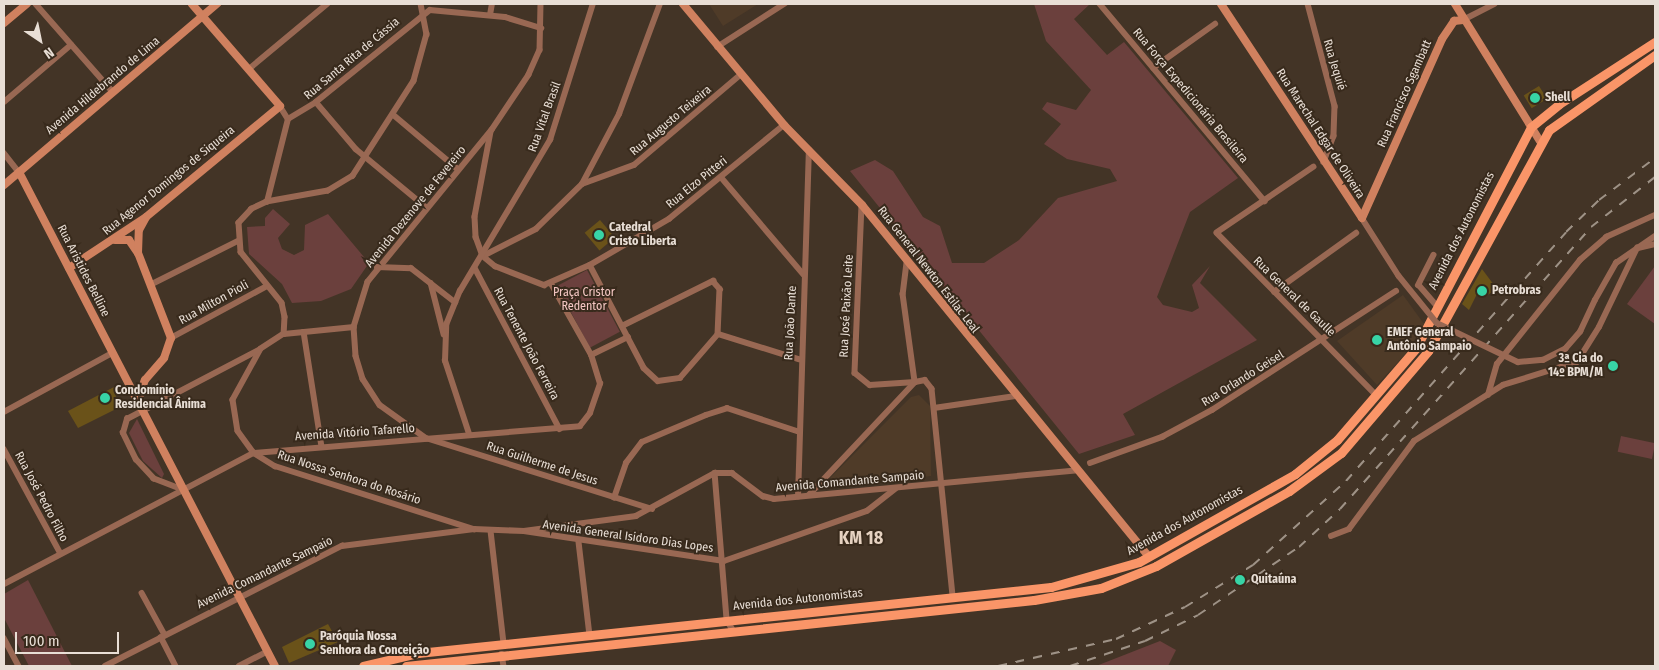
<!DOCTYPE html>
<meta charset="utf-8">
<style>
body{margin:0}
#map{position:relative;width:1659px;height:670px;overflow:hidden;background:#433426;font-family:"Fira Sans Condensed",sans-serif}
div>[style]{position:absolute}
[style*='--x']{left:calc(var(--x)*1px);top:calc(var(--y)*1px);width:calc(var(--w)*1px);rotate:calc(var(--a)*1deg)}
.built>*{inset:0;background:#4f3b28}
.green>*{inset:0;background:#6b403d;transform-origin:0 0}
.building>*{inset:0;background:#6a5219;transform-origin:0 0}
.street>*{height:5.5px;margin:-2.75px;padding:0 2.75px;transform-origin:2.75px;border-radius:2.75px;background:#996853}
.secondary>*{height:8px;margin:-4px;padding:0 4px;transform-origin:4px;border-radius:4px;background:#d0815f}
.primary>*{height:9px;margin:-4.5px;padding:0 4.5px;transform-origin:4.5px;border-radius:4.5px;background:#fa9568}
.rail>*{height:2px;margin-top:-1px;transform-origin:0;background:repeating-linear-gradient(90deg,#9e9286 0 9px,transparent 0 18px)}
.street-bridge>*{height:5.5px;margin:-2.75px;padding:0 2.75px;transform-origin:2.75px;border-radius:2.75px;background:#996853}
.dots>*{width:14px;height:14px;translate:-50% -50%;box-sizing:border-box;border:2px solid #382a1c;border-radius:50%}
span{translate:-50% -50%;white-space:nowrap;text-align:center;line-height:1.15;-webkit-text-stroke:4px #382a1c;paint-order:stroke}
.street-label{font-size:12px;color:#e8ded5}
.poi-label{font-size:12px;color:#e8ded5;font-weight:700}
.left{translate:0 -50%;text-align:left}
.right{translate:-100% -50%;text-align:right}
.park-label{font-size:12px;color:#f3c6c2}
.district-label{font-size:18px;color:#e6d2c1;font-weight:700}
.frame{position:absolute;inset:0;border:5px solid #e8ded5;pointer-events:none}
.north{position:absolute;left:15px;top:15px;width:50px;height:50px;-webkit-text-stroke:4px #382a1c;paint-order:stroke;rotate:146deg;font-size:14px;font-weight:700;line-height:20px;text-align:center;color:#e8ded5}
.north::after{content:'';display:block;margin:auto;width:18px;height:22px;background:#e8ded5;clip-path:polygon(50% 0,100% 100%,50% 72%,0 100%)}
.scale{position:absolute;left:15px;top:632px;width:104px;height:22px;box-sizing:border-box;border:2px solid #e8ded5;border-top:0;padding-left:6px;font-size:15px;line-height:18px;white-space:nowrap;color:#e8ded5;-webkit-text-stroke:4px #382a1c;paint-order:stroke}
</style>
<div id="map">
<div class="built">
<i style="clip-path:polygon(709px 4px,758px 4px,723px 26px)"></i>
<i style="clip-path:polygon(1403px 295px,1424px 324px,1408px 351px,1377px 385px,1337px 341px)"></i>
<i style="clip-path:polygon(919px 395px,930px 406px,931px 476px,828px 487px,828px 480px,911px 397px)"></i>
</div>
<div class="green">
<i style="clip-path:polygon(1034px 4px,1090px 4px,1074px 19px,1107px 55px,1124px 42px,1238px 178px,1190px 212px,1157px 297px,1163px 305px,1192px 312px,1199px 308px,1192px 285px,1210px 266px,1200px 283px,1257px 340px,1123px 414px,1135px 435px,1079px 454px,850px 171px,875px 160px,893px 171px,923px 217px,940px 226px,952px 263px,984px 263px,1019px 240px,1058px 198px,1117px 181px,1110px 169px,1067px 159px,1044px 144px,1061px 124px,1042px 109px,1047px 102px,1076px 110px,1091px 90px,1046px 41px)"></i>
<i style="clip-path:polygon(273px 209px,290px 224px,278px 238px,282px 249px,294px 255px,304px 250px,305px 225px,328px 214px,369px 263px,351px 289px,321px 301px,292px 303px,282px 284px,249px 254px,247px 227px,265px 226px,265px 218px)"></i>
<i style="clip-path:polygon(1655px 266px,1655px 324px,1627px 304px)"></i>
<i style="left:587px;top:270px;width:70px;height:34px;rotate:62deg"></i>
<i style="clip-path:polygon(137px 419px,164px 474px,162px 478px,143px 461px,129px 433px)"></i>
<i style="left:1621px;top:436px;width:35px;height:16px;rotate:12deg"></i>
<i style="clip-path:polygon(28px 580px,72px 666px,29px 666px,4px 618px,4px 594px)"></i>
<i style="clip-path:polygon(1160px 641px,1176px 650px,1168px 666px,1096px 666px)"></i>
</div>
<div class="building">
<i style="left:1539px;top:86px;width:15px;height:18px;rotate:58deg"></i>
<i style="left:600px;top:220px;width:23px;height:20px;rotate:50deg"></i>
<i style="clip-path:polygon(1482px 269px,1497px 289px,1486px 296px,1478px 292px,1469px 310px,1462px 304px)"></i>
<i style="clip-path:polygon(114px 387px,118px 408px,78px 428px,68px 411px)"></i>
<i style="clip-path:polygon(328px 624px,338px 642px,289px 663px,282px 647px)"></i>
</div>
<div class="street">
<i style="--x:36;--y:4;--w:117;--a:48.8"></i>
<i style="--x:421;--y:4;--w:31;--a:79"></i>
<i style="--x:427;--y:34;--w:49;--a:105.5"></i>
<i style="--x:414;--y:81;--w:113;--a:122.7"></i>
<i style="--x:353;--y:176;--w:29;--a:149"></i>
<i style="--x:328;--y:191;--w:62;--a:169.8"></i>
<i style="--x:267;--y:202;--w:17;--a:155"></i>
<i style="--x:252;--y:209;--w:19;--a:133"></i>
<i style="--x:239;--y:223;--w:29;--a:86"></i>
<i style="--x:241;--y:252;--w:65;--a:51.2"></i>
<i style="--x:282;--y:303;--w:14;--a:78"></i>
<i style="--x:285;--y:317;--w:17;--a:93"></i>
<i style="--x:284;--y:334;--w:27;--a:147"></i>
<i style="--x:261;--y:349;--w:58;--a:118.8"></i>
<i style="--x:233;--y:400;--w:31;--a:81"></i>
<i style="--x:238;--y:431;--w:27;--a:54"></i>
<i style="--x:254;--y:453;--w:25;--a:32"></i>
<i style="--x:275;--y:466;--w:209;--a:17.6"></i>
<i style="--x:474;--y:529;--w:50;--a:2.3"></i>
<i style="--x:524;--y:531;--w:202;--a:8.5"></i>
<i style="--x:724;--y:561;--w:151;--a:-19.3"></i>
<i style="--x:867;--y:511;--w:36;--a:-38"></i>
<i style="--x:541;--y:4;--w:46;--a:91.2"></i>
<i style="--x:540;--y:50;--w:27;--a:114"></i>
<i style="--x:529;--y:75;--w:66;--a:123.9"></i>
<i style="--x:492;--y:130;--w:196;--a:129.2"></i>
<i style="--x:368;--y:282;--w:47;--a:107.3"></i>
<i style="--x:354;--y:327;--w:29;--a:86"></i>
<i style="--x:356;--y:356;--w:24;--a:73"></i>
<i style="--x:363;--y:379;--w:31;--a:57"></i>
<i style="--x:380;--y:405;--w:57;--a:35.7"></i>
<i style="--x:426;--y:438;--w:237;--a:17.4"></i>
<i style="--x:1100;--y:4;--w:257;--a:50.1"></i>
<i style="--x:1308;--y:4;--w:106;--a:75.2"></i>
<i style="--x:1335;--y:106;--w:30;--a:92"></i>
<i style="--x:1334;--y:136;--w:28;--a:111"></i>
<i style="--x:490;--y:15;--w:11;--a:-80"></i>
<i style="--x:1463;--y:20;--w:35;--a:-27"></i>
<i style="--x:717;--y:47;--w:80;--a:-32.7"></i>
<i style="--x:1153;--y:68;--w:76;--a:-35.4"></i>
<i style="--x:249;--y:69;--w:102;--a:-39.8"></i>
<i style="--x:4;--y:102;--w:88;--a:-40.4"></i>
<i style="--x:316;--y:102;--w:62;--a:49.6"></i>
<i style="--x:356;--y:149;--w:92;--a:39.7"></i>
<i style="--x:280;--y:106;--w:15;--a:58"></i>
<i style="--x:395;--y:116;--w:82;--a:40.1"></i>
<i style="--x:288;--y:119;--w:33;--a:-31"></i>
<i style="--x:316;--y:102;--w:146;--a:-38.9"></i>
<i style="--x:430;--y:10;--w:75;--a:5.3"></i>
<i style="--x:505;--y:17;--w:38;--a:17"></i>
<i style="--x:491;--y:132;--w:86;--a:100.7"></i>
<i style="--x:475;--y:217;--w:20;--a:87"></i>
<i style="--x:476;--y:237;--w:20;--a:70"></i>
<i style="--x:483;--y:256;--w:16;--a:40"></i>
<i style="--x:495;--y:266;--w:53;--a:21.2"></i>
<i style="--x:544;--y:285;--w:50;--a:-23.5"></i>
<i style="--x:590;--y:265;--w:91;--a:-30.2"></i>
<i style="--x:669;--y:219;--w:149;--a:-39.3"></i>
<i style="--x:4;--y:153;--w:24;--a:52"></i>
<i style="--x:1314;--y:167;--w:117;--a:145.8"></i>
<i style="--x:1217;--y:233;--w:228;--a:45.5"></i>
<i style="--x:721;--y:177;--w:128;--a:49.7"></i>
<i style="--x:582;--y:184;--w:55;--a:-20.1"></i>
<i style="--x:634;--y:165;--w:139;--a:-40.3"></i>
<i style="--x:267;--y:202;--w:86;--a:-75.8"></i>
<i style="--x:862;--y:205;--w:168;--a:92.4"></i>
<i style="--x:855;--y:373;--w:19;--a:39"></i>
<i style="--x:870;--y:385;--w:45;--a:-3.8"></i>
<i style="--x:1362;--y:218;--w:69;--a:57.5"></i>
<i style="--x:1638;--y:248;--w:17;--a:-13"></i>
<i style="--x:1434;--y:255;--w:34;--a:117"></i>
<i style="--x:1419;--y:285;--w:29;--a:49"></i>
<i style="--x:483;--y:256;--w:59;--a:-27"></i>
<i style="--x:536;--y:229;--w:64;--a:-44.4"></i>
<i style="--x:582;--y:184;--w:79;--a:-62.1"></i>
<i style="--x:619;--y:114;--w:117;--a:-69.6"></i>
<i style="--x:907;--y:263;--w:31;--a:97"></i>
<i style="--x:903;--y:294;--w:89;--a:82.2"></i>
<i style="--x:915;--y:382;--w:10;--a:-11"></i>
<i style="--x:925;--y:380;--w:11;--a:52"></i>
<i style="--x:932;--y:389;--w:209;--a:84.2"></i>
<i style="--x:590;--y:265;--w:116;--a:62.3"></i>
<i style="--x:644;--y:368;--w:19;--a:43"></i>
<i style="--x:658;--y:381;--w:22;--a:-8"></i>
<i style="--x:680;--y:378;--w:58;--a:-49.2"></i>
<i style="--x:377;--y:267;--w:34;--a:2"></i>
<i style="--x:411;--y:268;--w:56;--a:37.7"></i>
<i style="--x:475;--y:268;--w:182;--a:62.2"></i>
<i style="--x:431;--y:283;--w:53;--a:75.7"></i>
<i style="--x:150;--y:285;--w:98;--a:-26.6"></i>
<i style="--x:1274;--y:292;--w:101;--a:-35.7"></i>
<i style="--x:1595;--y:300;--w:43;--a:-60.4"></i>
<i style="--x:1616;--y:263;--w:47;--a:-34.7"></i>
<i style="--x:622;--y:326;--w:102;--a:-26.3"></i>
<i style="--x:713;--y:281;--w:11;--a:49"></i>
<i style="--x:720;--y:289;--w:45;--a:92.5"></i>
<i style="--x:304;--y:332;--w:116;--a:81.1"></i>
<i style="--x:284;--y:334;--w:70;--a:-5.7"></i>
<i style="--x:718;--y:334;--w:85;--a:17.2"></i>
<i style="--x:171;--y:338;--w:109;--a:-28.4"></i>
<i style="--x:591;--y:355;--w:41;--a:-25.9"></i>
<i style="--x:1488;--y:395;--w:32;--a:-74"></i>
<i style="--x:1497;--y:364;--w:133;--a:-51.4"></i>
<i style="--x:1580;--y:260;--w:35;--a:-41"></i>
<i style="--x:1606;--y:237;--w:54;--a:-24.2"></i>
<i style="--x:934;--y:408;--w:82;--a:-8.4"></i>
<i style="--x:4;--y:412;--w:123;--a:-28.6"></i>
<i style="--x:469;--y:434;--w:77;--a:-108.2"></i>
<i style="--x:445;--y:361;--w:36;--a:-88"></i>
<i style="--x:446;--y:325;--w:37;--a:-68"></i>
<i style="--x:460;--y:291;--w:176;--a:-59.2"></i>
<i style="--x:550;--y:140;--w:143;--a:-72.5"></i>
<i style="--x:4;--y:449;--w:119;--a:61.5"></i>
<i style="--x:1090;--y:463;--w:77;--a:-19.9"></i>
<i style="--x:1162;--y:437;--w:57;--a:-28.4"></i>
<i style="--x:1212;--y:410;--w:219;--a:-32.9"></i>
<i style="--x:715;--y:473;--w:147;--a:85.3"></i>
<i style="--x:727;--y:620;--w:12;--a:59"></i>
<i style="--x:180;--y:489;--w:28;--a:-159"></i>
<i style="--x:154;--y:479;--w:26;--a:-133"></i>
<i style="--x:136;--y:460;--w:30;--a:-116"></i>
<i style="--x:123;--y:433;--w:15;--a:-74"></i>
<i style="--x:127;--y:419;--w:149;--a:-27.6"></i>
<i style="--x:809;--y:495;--w:155;--a:-46.8"></i>
<i style="--x:798;--y:497;--w:347;--a:-88.2"></i>
<i style="--x:614;--y:498;--w:37;--a:-71"></i>
<i style="--x:626;--y:463;--w:26;--a:-53"></i>
<i style="--x:642;--y:442;--w:69;--a:-22.9"></i>
<i style="--x:706;--y:415;--w:22;--a:-18"></i>
<i style="--x:727;--y:408;--w:74;--a:18.2"></i>
<i style="--x:491;--y:531;--w:114;--a:83.4"></i>
<i style="--x:524;--y:531;--w:113;--a:-7.6"></i>
<i style="--x:636;--y:516;--w:90;--a:-28.6"></i>
<i style="--x:715;--y:473;--w:17;--a:0"></i>
<i style="--x:732;--y:473;--w:39;--a:37"></i>
<i style="--x:763;--y:496;--w:11;--a:15"></i>
<i style="--x:774;--y:499;--w:305;--a:-5.4"></i>
<i style="--x:1331;--y:536;--w:19;--a:-21"></i>
<i style="--x:1349;--y:529;--w:109;--a:-53.5"></i>
<i style="--x:1414;--y:441;--w:105;--a:-32.2"></i>
<i style="--x:1503;--y:385;--w:77;--a:-17.3"></i>
<i style="--x:1577;--y:362;--w:41;--a:-57.8"></i>
<i style="--x:1599;--y:327;--w:88;--a:-64.3"></i>
<i style="--x:579;--y:542;--w:94;--a:83.3"></i>
<i style="--x:4;--y:584;--w:282;--a:-27.7"></i>
<i style="--x:254;--y:453;--w:327;--a:-4.7"></i>
<i style="--x:580;--y:426;--w:16;--a:-52"></i>
<i style="--x:590;--y:413;--w:31;--a:-71"></i>
<i style="--x:600;--y:384;--w:30;--a:-107"></i>
<i style="--x:591;--y:355;--w:81;--a:-119.4"></i>
<i style="--x:142;--y:593;--w:48;--a:61.3"></i>
<i style="--x:161;--y:637;--w:33;--a:63"></i>
<i style="--x:4;--y:638;--w:32;--a:62"></i>
<i style="--x:502;--y:654;--w:12;--a:81"></i>
<i style="--x:105;--y:666;--w:266;--a:-26.9"></i>
<i style="--x:342;--y:546;--w:133;--a:-7.3"></i>
<i style="--x:239;--y:666;--w:31;--a:-27"></i>
</div>
<div class="secondary">
<i style="--x:683;--y:4;--w:158;--a:50.1"></i>
<i style="--x:784;--y:125;--w:112;--a:45.7"></i>
<i style="--x:862;--y:205;--w:454;--a:50.8"></i>
<i style="--x:1221;--y:4;--w:256;--a:56.6"></i>
<i style="--x:1455;--y:4;--w:161;--a:58.2"></i>
<i style="--x:4;--y:23;--w:30;--a:-40"></i>
<i style="--x:19;--y:172;--w:556;--a:62.61"></i>
<i style="--x:4;--y:185;--w:280;--a:-40.4"></i>
<i style="--x:1362;--y:218;--w:196;--a:-65.9"></i>
<i style="--x:1442;--y:39;--w:22;--a:-56"></i>
<i style="--x:1454;--y:21;--w:9;--a:-6"></i>
<i style="--x:115;--y:240;--w:14;--a:0"></i>
<i style="--x:129;--y:240;--w:14;--a:56"></i>
<i style="--x:69;--y:268;--w:92;--a:-33.5"></i>
<i style="--x:146;--y:217;--w:174;--a:-39.6"></i>
<i style="--x:280;--y:106;--w:135;--a:-130.8"></i>
<i style="--x:137;--y:404;--w:25;--a:-72"></i>
<i style="--x:145;--y:380;--w:29;--a:-49"></i>
<i style="--x:164;--y:358;--w:21;--a:-71"></i>
<i style="--x:171;--y:338;--w:91;--a:-111.2"></i>
<i style="--x:138;--y:253;--w:23;--a:-88"></i>
<i style="--x:139;--y:230;--w:13;--a:-61"></i>
</div>
<div class="primary">
<i style="--x:363;--y:666;--w:57;--a:-13.3"></i>
<i style="--x:418;--y:653;--w:636;--a:-5.95"></i>
<i style="--x:1051;--y:587;--w:91;--a:-15.9"></i>
<i style="--x:1139;--y:562;--w:179;--a:-29.4"></i>
<i style="--x:1295;--y:474;--w:54;--a:-39"></i>
<i style="--x:1337;--y:440;--w:121;--a:-49.3"></i>
<i style="--x:1416;--y:348;--w:249;--a:-62.5"></i>
<i style="--x:1531;--y:127;--w:36;--a:-39"></i>
<i style="--x:1559;--y:104;--w:114;--a:-32.9"></i>
<i style="--x:406;--y:666;--w:631;--a:-6"></i>
<i style="--x:1034;--y:600;--w:68;--a:-10.2"></i>
<i style="--x:1101;--y:588;--w:59;--a:-21.8"></i>
<i style="--x:1156;--y:566;--w:153;--a:-29.4"></i>
<i style="--x:1289;--y:491;--w:64;--a:-36.2"></i>
<i style="--x:1341;--y:453;--w:134;--a:-49.5"></i>
<i style="--x:1428;--y:351;--w:252;--a:-61.3"></i>
<i style="--x:1549;--y:130;--w:130;--a:-35.3"></i>
</div>
<div class="rail">
<i style="--x:998;--y:666;--w:121;--a:-12.9"></i>
<i style="--x:1116;--y:639;--w:76;--a:-24.9"></i>
<i style="--x:1185;--y:607;--w:80;--a:-31.7"></i>
<i style="--x:1253;--y:565;--w:125;--a:-42.1"></i>
<i style="--x:1346;--y:481;--w:332;--a:-48.5"></i>
<i style="--x:1566;--y:232;--w:46;--a:-44.1"></i>
<i style="--x:1599;--y:200;--w:70;--a:-36.9"></i>
<i style="--x:1070;--y:666;--w:79;--a:-18.4"></i>
<i style="--x:1145;--y:641;--w:59;--a:-26.1"></i>
<i style="--x:1198;--y:615;--w:122;--a:-34"></i>
<i style="--x:1299;--y:547;--w:56;--a:-42.8"></i>
<i style="--x:1340;--y:509;--w:378;--a:-48.3"></i>
<i style="--x:1591;--y:227;--w:81;--a:-38"></i>
</div>
<div class="street-bridge">
<i style="--x:1399;--y:276;--w:60;--a:51"></i>
<i style="--x:1437;--y:323;--w:90;--a:25.7"></i>
<i style="--x:1518;--y:362;--w:25;--a:-5"></i>
<i style="--x:1543;--y:360;--w:25;--a:-27"></i>
<i style="--x:1565;--y:349;--w:23;--a:-49"></i>
<i style="--x:1580;--y:332;--w:35;--a:-65"></i>
</div>
<div class="dots">
<i style="left:1535px;top:98px;background:#38d4a6"></i>
<i style="left:599px;top:235px;background:#38d4a6"></i>
<i style="left:1482px;top:291px;background:#38d4a6"></i>
<i style="left:1377px;top:340px;background:#38d4a6"></i>
<i style="left:1613px;top:366px;background:#38d4a6"></i>
<i style="left:105px;top:398px;background:#38d4a6"></i>
<i style="left:1240px;top:580px;background:#38d4a6"></i>
<i style="left:310px;top:644px;background:#38d4a6"></i>
</div>
<div class="street-label">
<span style="left:352px;top:59px;rotate:-40deg">Rua Santa Rita de Cássia</span>
<span style="left:1334px;top:65px;rotate:73deg">Rua Jequié</span>
<span style="left:103px;top:86px;rotate:-40deg">Avenida Hildebrando de Lima</span>
<span style="left:1405px;top:94px;rotate:-66deg">Rua Francisco Sgambatt</span>
<span style="left:1190px;top:96px;rotate:50deg">Rua Força Expedicionária Brasileira</span>
<span style="left:545px;top:117px;rotate:-70deg">Rua Vital Brasil</span>
<span style="left:671px;top:121px;rotate:-40deg">Rua Augusto Teixeira</span>
<span style="left:1320px;top:134px;rotate:57deg">Rua Marechal Edgar de Oliveira</span>
<span style="left:169px;top:181px;rotate:-39deg">Rua Agenor Domingos de Siqueira</span>
<span style="left:697px;top:183px;rotate:-39deg">Rua Elzo Pitteri</span>
<span style="left:416px;top:207px;rotate:-51deg">Avenida Dezenove de Fevereiro</span>
<span style="left:1462px;top:231px;rotate:-63deg">Avenida dos Autonomistas</span>
<span style="left:928px;top:270px;rotate:52deg">Rua General Newton Estilac Leal</span>
<span style="left:83px;top:271px;rotate:63deg">Rua Aristides Belline</span>
<span style="left:1294px;top:297px;rotate:44deg">Rua General de Gaulle</span>
<span style="left:214px;top:303px;rotate:-29deg">Rua Milton Pioli</span>
<span style="left:847px;top:306px;rotate:-87deg">Rua José Paixão Leite</span>
<span style="left:791px;top:323px;rotate:-87deg">Rua João Dante</span>
<span style="left:526px;top:344px;rotate:62deg">Rua Tenente João Ferreira</span>
<span style="left:1243px;top:379px;rotate:-32deg">Rua Orlando Geisel</span>
<span style="left:355px;top:433px;rotate:-4deg">Avenida Vitório Tafarello</span>
<span style="left:542px;top:464px;rotate:18deg">Rua Guilherme de Jesus</span>
<span style="left:349px;top:478px;rotate:18deg">Rua Nossa Senhora do Rosário</span>
<span style="left:850px;top:482px;rotate:-5deg">Avenida Comandante Sampaio</span>
<span style="left:41px;top:497px;rotate:62deg">Rua José Pedro Filho</span>
<span style="left:1185px;top:521px;rotate:-29deg">Avenida dos Autonomistas</span>
<span style="left:628px;top:537px;rotate:8deg">Avenida General Isidoro Dias Lopes</span>
<span style="left:265px;top:573px;rotate:-26deg">Avenida Comandante Sampaio</span>
<span style="left:798px;top:600px;rotate:-6deg">Avenida dos Autonomistas</span>
</div>
<div class="poi-label">
<span class="left" style="left:1545px;top:98px">Shell</span>
<span class="left" style="left:609px;top:235px">Catedral<br>Cristo Liberta</span>
<span class="left" style="left:1492px;top:291px">Petrobras</span>
<span class="left" style="left:1387px;top:340px">EMEF General<br>Antônio Sampaio</span>
<span class="right" style="left:1603px;top:366px">3ª Cia do<br>14º BPM/M</span>
<span class="left" style="left:115px;top:398px">Condomínio<br>Residencial Ânima</span>
<span class="left" style="left:1251px;top:580px">Quitaúna</span>
<span class="left" style="left:320px;top:644px">Paróquia Nossa<br>Senhora da Conceição</span>
</div>
<div class="park-label">
<span style="left:584px;top:300px">Praça Cristor<br>Redentor</span>
</div>
<div class="district-label">
<span style="left:861px;top:538px">KM 18</span>
</div>
<div class="frame"></div>
<div class="north">N</div>
<div class="scale">100 m</div>
</div>
